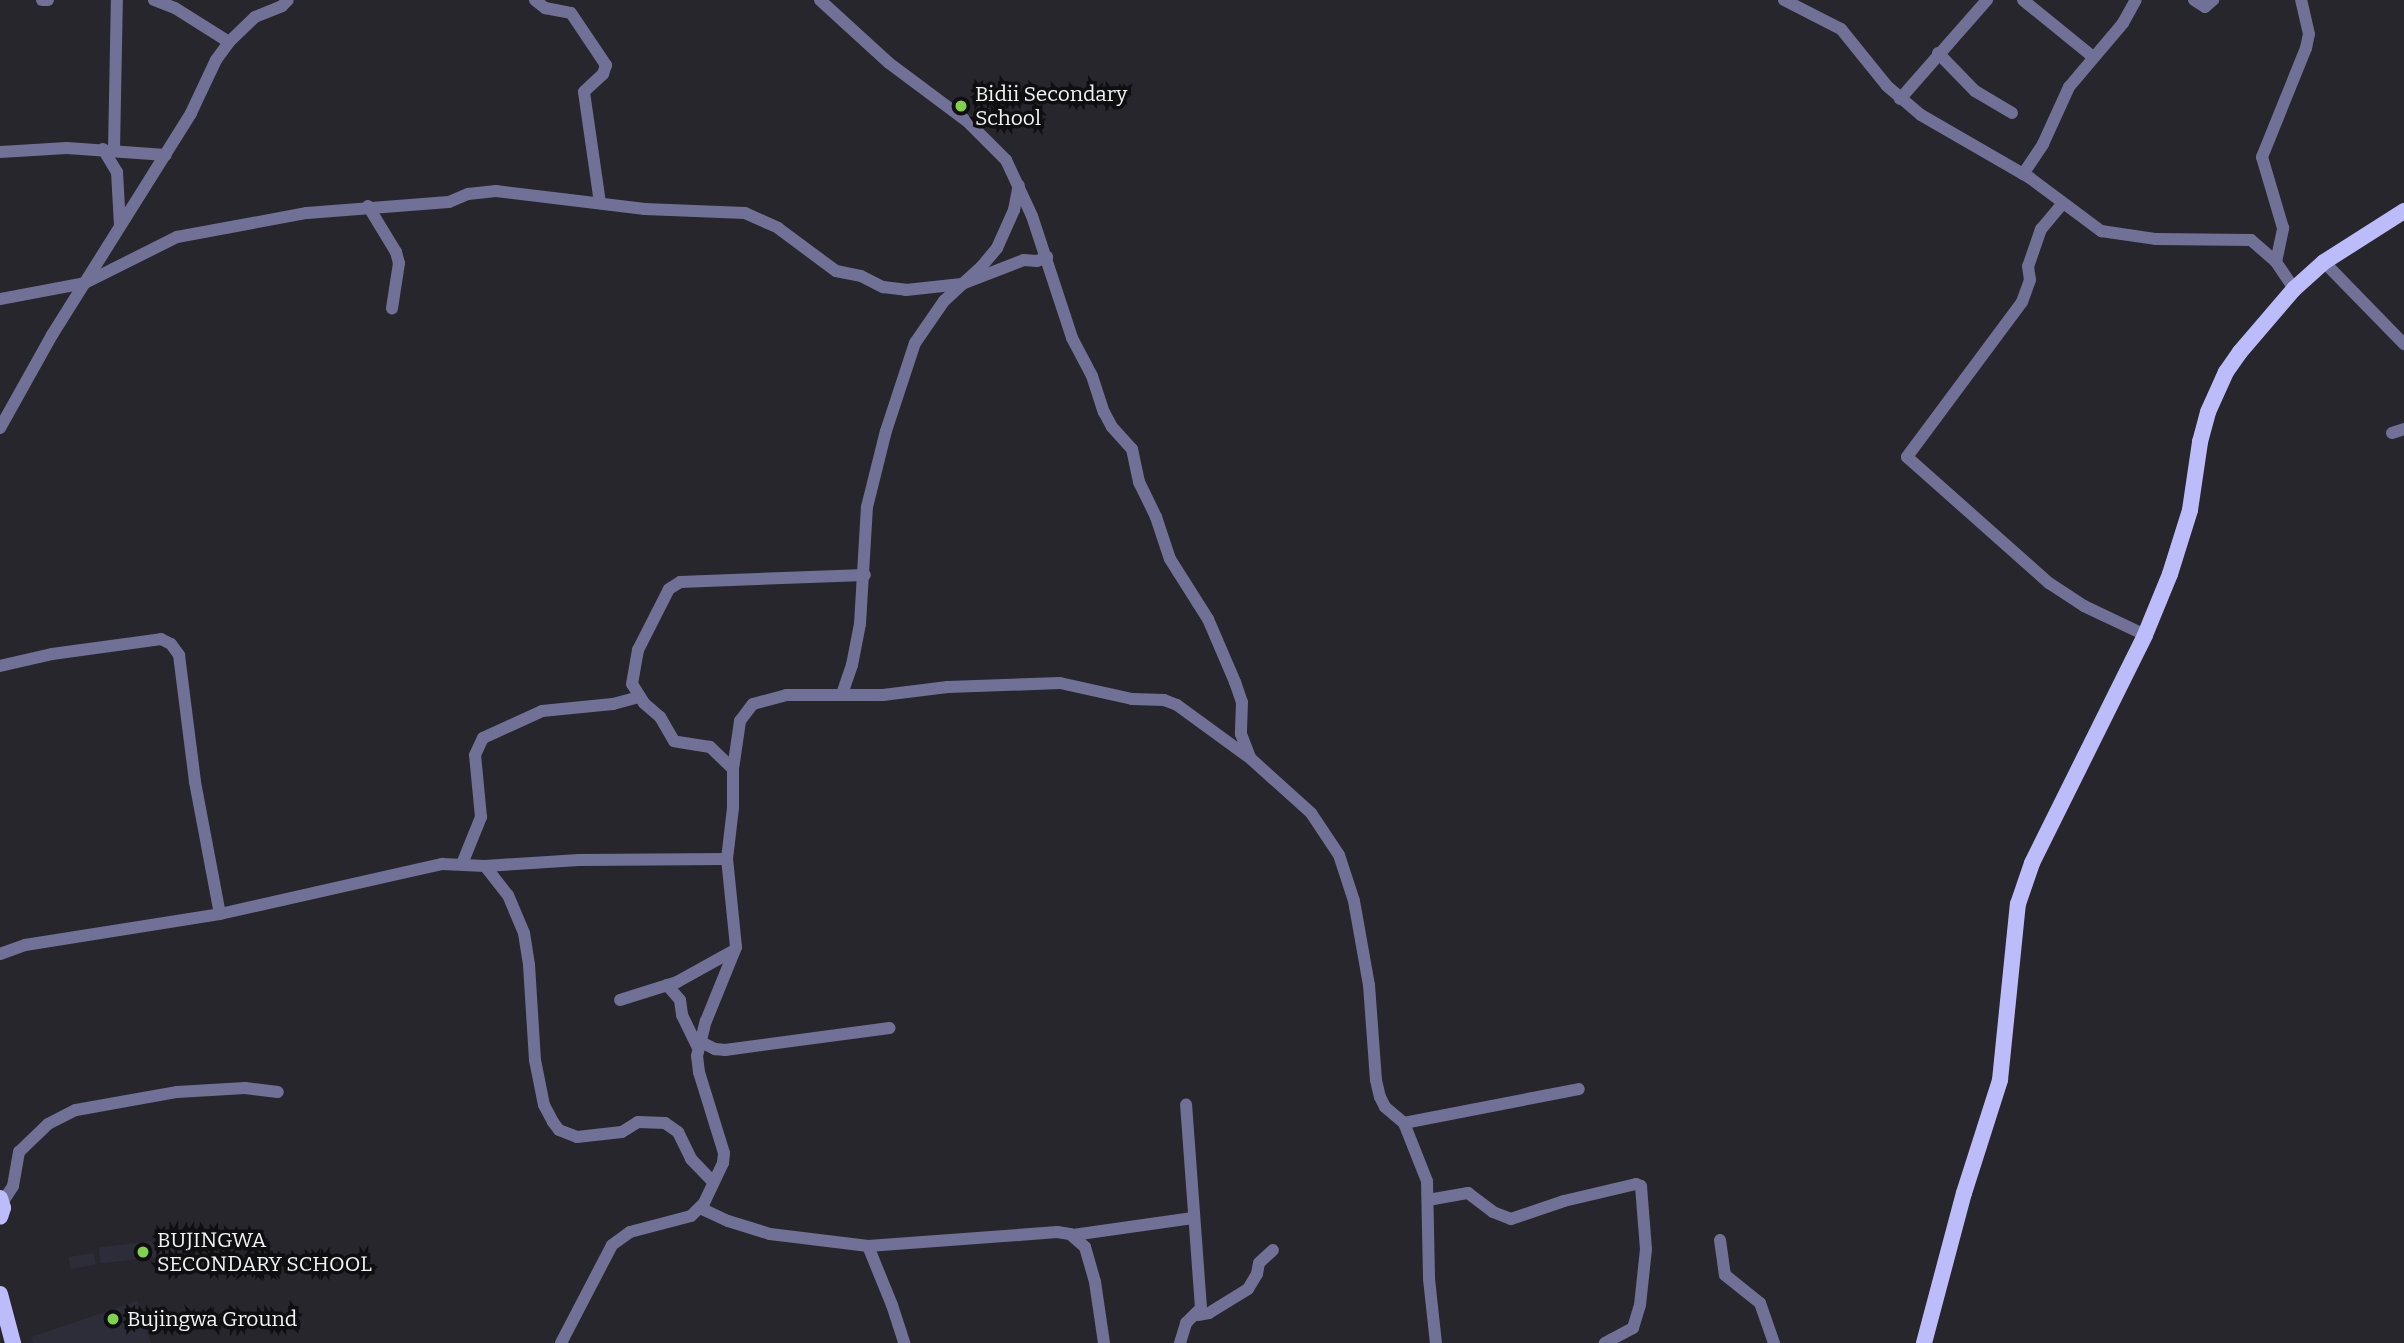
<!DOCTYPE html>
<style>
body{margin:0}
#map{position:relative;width:2404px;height:1343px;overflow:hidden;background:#26262c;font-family:Bitter,serif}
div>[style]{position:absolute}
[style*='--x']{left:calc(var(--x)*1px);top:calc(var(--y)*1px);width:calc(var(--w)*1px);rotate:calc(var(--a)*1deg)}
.built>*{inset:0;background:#2d2d39;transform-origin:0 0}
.minor>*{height:12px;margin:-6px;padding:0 6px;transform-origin:6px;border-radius:6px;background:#717096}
.major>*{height:16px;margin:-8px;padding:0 8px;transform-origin:8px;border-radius:8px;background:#bdbcfb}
.dots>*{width:19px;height:19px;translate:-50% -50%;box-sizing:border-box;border:4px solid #0f0f12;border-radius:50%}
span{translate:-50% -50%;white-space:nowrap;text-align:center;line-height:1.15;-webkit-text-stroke:7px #0f0f12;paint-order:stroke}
.poi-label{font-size:21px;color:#f2f3f7}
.left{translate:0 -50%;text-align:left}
</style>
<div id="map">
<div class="built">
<i style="left:185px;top:1237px;width:16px;height:87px;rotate:83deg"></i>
<i style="left:94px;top:1253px;width:12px;height:26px;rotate:81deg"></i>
<i style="clip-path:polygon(137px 1301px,151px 1343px,33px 1343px,31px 1337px)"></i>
</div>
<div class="minor">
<i style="--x:42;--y:0;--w:6;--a:0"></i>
<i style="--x:154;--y:0;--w:22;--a:21"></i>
<i style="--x:175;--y:8;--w:64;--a:32.2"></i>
<i style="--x:535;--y:0;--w:13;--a:39"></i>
<i style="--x:545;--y:8;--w:26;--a:11"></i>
<i style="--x:571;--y:13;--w:63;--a:56.1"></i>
<i style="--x:606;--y:65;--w:9;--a:108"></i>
<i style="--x:603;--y:74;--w:26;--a:137"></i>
<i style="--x:584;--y:92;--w:112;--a:81.8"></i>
<i style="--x:820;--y:0;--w:93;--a:42.4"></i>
<i style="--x:889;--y:63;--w:99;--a:36.8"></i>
<i style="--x:968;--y:122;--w:54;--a:45"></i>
<i style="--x:1006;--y:160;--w:62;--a:65.1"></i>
<i style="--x:1032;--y:216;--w:128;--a:71.8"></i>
<i style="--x:1072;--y:338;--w:43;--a:62.2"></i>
<i style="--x:1092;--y:376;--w:38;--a:72"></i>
<i style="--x:1104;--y:412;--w:17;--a:62"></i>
<i style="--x:1112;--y:427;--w:30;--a:48"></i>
<i style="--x:1132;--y:449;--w:34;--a:78"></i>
<i style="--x:1139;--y:482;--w:39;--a:64"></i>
<i style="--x:1156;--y:517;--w:44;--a:71.6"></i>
<i style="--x:1170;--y:559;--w:71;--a:57.7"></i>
<i style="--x:1208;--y:619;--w:69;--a:66.8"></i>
<i style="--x:1235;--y:682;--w:21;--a:71"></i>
<i style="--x:1242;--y:702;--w:32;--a:92"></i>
<i style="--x:1241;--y:734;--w:26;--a:69"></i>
<i style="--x:1250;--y:758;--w:82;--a:42"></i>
<i style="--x:1311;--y:813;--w:50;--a:56.3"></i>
<i style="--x:1339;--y:855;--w:48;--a:71.9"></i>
<i style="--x:1354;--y:901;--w:85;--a:79.9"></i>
<i style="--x:1369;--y:985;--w:95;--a:85.8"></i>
<i style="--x:1376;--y:1080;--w:17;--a:77"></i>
<i style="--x:1380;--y:1097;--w:11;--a:63"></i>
<i style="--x:1385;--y:1107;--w:25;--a:40"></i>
<i style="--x:1404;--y:1123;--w:62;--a:68.4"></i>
<i style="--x:1427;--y:1181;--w:98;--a:88.8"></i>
<i style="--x:1429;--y:1279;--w:64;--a:83.8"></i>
<i style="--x:1784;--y:0;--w:64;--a:27"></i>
<i style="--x:1841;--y:29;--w:73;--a:51.1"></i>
<i style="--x:1887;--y:86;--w:45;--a:40.5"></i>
<i style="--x:1921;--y:115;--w:126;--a:30"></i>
<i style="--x:2030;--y:178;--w:89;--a:36.7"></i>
<i style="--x:2101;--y:231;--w:56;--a:8.3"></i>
<i style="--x:2156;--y:239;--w:95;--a:0.6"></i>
<i style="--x:2251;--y:240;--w:33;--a:41"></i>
<i style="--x:2276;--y:262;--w:32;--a:56"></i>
<i style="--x:2023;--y:0;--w:89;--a:39.1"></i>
<i style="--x:2194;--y:0;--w:13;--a:32"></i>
<i style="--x:2205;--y:7;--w:11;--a:-41"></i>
<i style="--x:1938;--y:53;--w:53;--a:45.8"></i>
<i style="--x:1975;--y:91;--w:43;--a:30.7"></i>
<i style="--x:1900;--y:99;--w:132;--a:-48.7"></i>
<i style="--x:103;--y:149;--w:27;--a:59"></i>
<i style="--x:117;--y:172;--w:53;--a:86.8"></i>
<i style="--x:114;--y:150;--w:150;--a:-88.9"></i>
<i style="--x:0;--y:152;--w:67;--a:-3.4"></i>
<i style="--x:67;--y:148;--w:99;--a:4"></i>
<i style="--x:2023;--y:174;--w:36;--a:-56"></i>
<i style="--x:2043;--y:144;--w:63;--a:-65.5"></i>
<i style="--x:2069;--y:87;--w:84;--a:-49.8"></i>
<i style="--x:2123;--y:23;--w:26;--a:-61"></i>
<i style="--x:2063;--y:203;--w:34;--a:130"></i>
<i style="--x:2041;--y:229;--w:39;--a:109"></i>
<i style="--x:2028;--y:266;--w:14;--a:82"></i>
<i style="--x:2030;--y:280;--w:23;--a:110"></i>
<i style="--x:2022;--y:302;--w:193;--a:126.6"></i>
<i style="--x:1907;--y:457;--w:190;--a:41.6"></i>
<i style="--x:2049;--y:583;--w:42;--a:33.3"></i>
<i style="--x:2084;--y:606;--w:68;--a:25.4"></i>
<i style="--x:368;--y:206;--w:54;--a:58.7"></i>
<i style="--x:396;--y:252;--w:11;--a:75"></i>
<i style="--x:399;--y:263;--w:46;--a:98.8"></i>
<i style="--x:2276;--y:262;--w:35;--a:-78"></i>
<i style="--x:2283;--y:228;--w:74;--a:-106.5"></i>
<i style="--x:2262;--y:157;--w:118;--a:-68"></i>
<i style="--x:2306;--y:48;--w:14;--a:-78"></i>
<i style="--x:2309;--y:34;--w:35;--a:-103"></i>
<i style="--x:2324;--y:262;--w:115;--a:45.7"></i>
<i style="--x:0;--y:299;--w:86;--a:-10.7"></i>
<i style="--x:85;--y:283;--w:103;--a:-26.6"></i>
<i style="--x:177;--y:237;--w:132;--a:-10.5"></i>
<i style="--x:307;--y:213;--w:142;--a:-4.4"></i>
<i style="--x:449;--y:202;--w:21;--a:-23"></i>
<i style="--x:468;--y:194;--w:28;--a:-6"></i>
<i style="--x:496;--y:191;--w:150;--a:6.9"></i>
<i style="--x:645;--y:209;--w:100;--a:2.3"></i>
<i style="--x:745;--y:213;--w:36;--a:24"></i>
<i style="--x:778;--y:228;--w:72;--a:36.6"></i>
<i style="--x:836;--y:271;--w:25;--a:11"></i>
<i style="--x:861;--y:276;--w:25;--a:27"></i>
<i style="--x:883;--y:287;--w:23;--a:7"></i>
<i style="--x:906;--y:290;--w:56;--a:-6.1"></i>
<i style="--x:962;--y:284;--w:66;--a:-21.2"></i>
<i style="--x:1024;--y:260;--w:13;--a:4"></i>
<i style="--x:1037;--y:261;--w:11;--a:-22"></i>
<i style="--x:0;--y:428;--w:107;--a:-60.8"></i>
<i style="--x:52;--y:335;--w:262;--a:-57.9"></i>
<i style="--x:191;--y:113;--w:59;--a:-64.7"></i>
<i style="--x:216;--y:60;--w:22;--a:-54"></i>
<i style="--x:229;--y:42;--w:36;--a:-44"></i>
<i style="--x:255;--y:17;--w:29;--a:-22"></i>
<i style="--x:282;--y:6;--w:8;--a:-45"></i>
<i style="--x:2392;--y:433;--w:13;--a:-18"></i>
<i style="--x:0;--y:666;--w:53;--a:-13"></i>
<i style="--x:52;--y:654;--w:110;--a:-7.8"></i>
<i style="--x:161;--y:639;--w:11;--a:27"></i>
<i style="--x:171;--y:644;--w:14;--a:54"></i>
<i style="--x:179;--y:655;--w:128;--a:82.8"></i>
<i style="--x:195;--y:782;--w:134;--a:79.3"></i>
<i style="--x:842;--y:694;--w:31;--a:-71"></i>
<i style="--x:852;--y:665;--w:42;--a:-79"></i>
<i style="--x:860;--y:624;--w:117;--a:-86.6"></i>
<i style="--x:867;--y:507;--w:78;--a:-76"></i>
<i style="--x:886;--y:431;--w:93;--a:-71.8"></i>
<i style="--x:915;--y:343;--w:51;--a:-55.4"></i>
<i style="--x:944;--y:301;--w:52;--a:-42.6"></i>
<i style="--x:982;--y:266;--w:23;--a:-50"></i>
<i style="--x:997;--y:248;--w:42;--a:-65.9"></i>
<i style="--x:1014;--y:210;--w:25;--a:-79"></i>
<i style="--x:733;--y:769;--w:32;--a:-136"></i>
<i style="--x:710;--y:747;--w:36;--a:-171"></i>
<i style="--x:674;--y:741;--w:28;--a:-120"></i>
<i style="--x:660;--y:717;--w:21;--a:-139"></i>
<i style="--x:644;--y:703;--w:22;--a:-122"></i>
<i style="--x:632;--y:684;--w:35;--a:-80"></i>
<i style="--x:638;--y:650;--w:68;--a:-63.1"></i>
<i style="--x:669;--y:589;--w:13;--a:-32"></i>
<i style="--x:680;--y:582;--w:185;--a:-2.2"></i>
<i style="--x:462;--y:864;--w:51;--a:-68"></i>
<i style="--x:481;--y:817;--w:62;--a:-95.5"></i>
<i style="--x:475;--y:755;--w:19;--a:-65"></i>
<i style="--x:483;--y:738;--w:65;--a:-24.6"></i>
<i style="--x:542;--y:711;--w:71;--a:-5.6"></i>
<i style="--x:613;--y:704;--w:28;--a:-15"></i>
<i style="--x:485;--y:866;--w:37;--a:52"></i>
<i style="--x:508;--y:895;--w:41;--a:67.2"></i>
<i style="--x:524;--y:933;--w:32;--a:81"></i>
<i style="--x:529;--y:965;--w:95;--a:86.4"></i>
<i style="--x:535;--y:1060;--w:46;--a:78.7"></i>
<i style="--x:544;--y:1105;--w:19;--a:62"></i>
<i style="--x:553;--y:1122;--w:10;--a:53"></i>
<i style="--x:559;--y:1130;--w:19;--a:21"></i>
<i style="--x:577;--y:1137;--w:45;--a:-6.3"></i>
<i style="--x:622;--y:1132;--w:19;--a:-32"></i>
<i style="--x:638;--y:1122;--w:27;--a:2"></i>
<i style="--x:665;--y:1123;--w:16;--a:35"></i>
<i style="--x:678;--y:1132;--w:30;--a:64"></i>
<i style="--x:691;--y:1159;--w:30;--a:46"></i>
<i style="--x:0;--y:954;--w:27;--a:-20"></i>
<i style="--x:25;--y:945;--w:197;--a:-9"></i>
<i style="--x:220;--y:914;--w:228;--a:-12.7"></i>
<i style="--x:442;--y:864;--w:43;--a:2.7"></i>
<i style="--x:485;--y:866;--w:94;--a:-3.7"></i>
<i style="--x:579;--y:860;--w:148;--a:-0.4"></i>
<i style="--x:667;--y:985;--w:20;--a:49"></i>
<i style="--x:680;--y:1000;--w:15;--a:82"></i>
<i style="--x:682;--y:1015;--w:37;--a:64"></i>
<i style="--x:620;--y:1000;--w:60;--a:-17.5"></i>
<i style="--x:677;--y:982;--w:66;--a:-28.9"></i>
<i style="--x:699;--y:1041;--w:18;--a:27"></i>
<i style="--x:715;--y:1049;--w:10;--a:6"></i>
<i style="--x:725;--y:1050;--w:166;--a:-7.6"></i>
<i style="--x:1404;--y:1123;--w:178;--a:-11"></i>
<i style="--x:1428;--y:1200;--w:41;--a:-9.9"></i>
<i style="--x:1468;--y:1193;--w:31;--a:37"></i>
<i style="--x:1493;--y:1212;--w:19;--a:21"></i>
<i style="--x:1511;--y:1219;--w:56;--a:-18.8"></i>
<i style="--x:1564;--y:1201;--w:74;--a:-13.3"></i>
<i style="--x:1636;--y:1184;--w:5;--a:22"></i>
<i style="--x:1641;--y:1186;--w:63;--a:85.5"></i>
<i style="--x:1646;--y:1249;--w:56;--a:96.1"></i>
<i style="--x:1640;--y:1305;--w:24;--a:107"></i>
<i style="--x:1633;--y:1328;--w:32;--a:152"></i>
<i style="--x:2;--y:1203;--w:20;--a:-57"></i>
<i style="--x:13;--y:1186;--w:35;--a:-80"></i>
<i style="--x:19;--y:1152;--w:40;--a:-44"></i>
<i style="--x:48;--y:1124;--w:31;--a:-27"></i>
<i style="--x:76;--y:1110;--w:103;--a:-10.1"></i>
<i style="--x:177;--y:1092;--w:68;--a:-3.4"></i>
<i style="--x:245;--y:1088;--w:33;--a:7"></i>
<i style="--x:700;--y:1208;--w:31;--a:25"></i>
<i style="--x:728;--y:1221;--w:44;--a:17.2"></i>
<i style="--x:770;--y:1234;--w:99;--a:7"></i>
<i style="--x:868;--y:1246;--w:190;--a:-4.2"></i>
<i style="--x:1057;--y:1232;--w:13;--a:9"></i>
<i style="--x:1070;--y:1234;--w:20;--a:41"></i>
<i style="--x:1085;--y:1247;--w:36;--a:74"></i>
<i style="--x:1095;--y:1282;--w:62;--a:81.6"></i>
<i style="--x:1073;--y:1235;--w:121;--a:-8.1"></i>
<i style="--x:1720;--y:1240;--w:35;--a:82"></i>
<i style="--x:1725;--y:1275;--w:45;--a:38.7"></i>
<i style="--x:1760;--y:1303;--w:42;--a:70.7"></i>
<i style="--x:868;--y:1246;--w:64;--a:67.9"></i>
<i style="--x:892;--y:1305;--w:40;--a:72"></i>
<i style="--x:1198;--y:1315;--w:11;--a:-10"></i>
<i style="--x:1209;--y:1313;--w:46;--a:-31.6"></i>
<i style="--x:1248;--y:1289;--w:17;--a:-59"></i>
<i style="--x:1257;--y:1274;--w:11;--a:-80"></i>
<i style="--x:1259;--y:1263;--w:19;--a:-43"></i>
<i style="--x:561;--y:1343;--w:110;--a:-62.5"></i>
<i style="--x:612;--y:1245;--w:22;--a:-36"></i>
<i style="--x:630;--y:1232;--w:63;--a:-14.7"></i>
<i style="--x:691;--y:1216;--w:18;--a:-45"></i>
<i style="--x:704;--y:1203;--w:44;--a:-64.6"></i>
<i style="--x:723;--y:1163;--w:10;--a:-84"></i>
<i style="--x:724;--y:1153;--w:85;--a:-107.2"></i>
<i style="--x:699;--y:1072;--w:16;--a:-97"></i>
<i style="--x:697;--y:1056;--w:36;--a:-76"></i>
<i style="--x:706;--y:1021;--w:80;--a:-67.9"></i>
<i style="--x:736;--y:947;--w:88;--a:-95.8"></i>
<i style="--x:727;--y:859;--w:51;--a:-83.3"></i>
<i style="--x:733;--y:808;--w:39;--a:-90"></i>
<i style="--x:733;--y:769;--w:49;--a:-81.7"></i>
<i style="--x:740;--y:721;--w:21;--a:-53"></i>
<i style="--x:753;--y:704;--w:34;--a:-15"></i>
<i style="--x:786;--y:695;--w:97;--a:0"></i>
<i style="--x:883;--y:695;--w:65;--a:-7"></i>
<i style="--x:948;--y:687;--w:112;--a:-2"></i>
<i style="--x:1060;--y:683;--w:74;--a:12.5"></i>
<i style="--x:1132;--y:699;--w:32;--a:2"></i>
<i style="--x:1164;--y:700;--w:14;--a:21"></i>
<i style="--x:1177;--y:705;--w:87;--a:36.1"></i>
<i style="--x:1180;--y:1343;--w:21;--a:-73"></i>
<i style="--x:1186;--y:1323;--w:21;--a:-45"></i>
<i style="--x:1201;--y:1308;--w:204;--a:-94.2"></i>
</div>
<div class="major">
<i style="--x:0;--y:1198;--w:10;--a:73"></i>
<i style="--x:3;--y:1208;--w:9;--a:108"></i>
<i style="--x:0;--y:1294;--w:51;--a:75.1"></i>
<i style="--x:1924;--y:1343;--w:155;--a:-75.1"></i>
<i style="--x:1964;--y:1193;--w:119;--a:-72.3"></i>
<i style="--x:2000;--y:1080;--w:177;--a:-84.2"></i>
<i style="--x:2018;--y:904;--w:43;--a:-71.1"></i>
<i style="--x:2032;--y:863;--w:254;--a:-63.6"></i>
<i style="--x:2145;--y:635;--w:66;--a:-67.7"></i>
<i style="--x:2170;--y:574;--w:67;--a:-72.6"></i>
<i style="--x:2190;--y:510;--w:69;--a:-81.6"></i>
<i style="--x:2200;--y:442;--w:31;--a:-75"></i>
<i style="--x:2208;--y:412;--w:44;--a:-65.8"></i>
<i style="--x:2226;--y:372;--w:24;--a:-55"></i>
<i style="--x:2240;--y:352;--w:83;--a:-49.4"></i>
<i style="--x:2294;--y:289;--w:40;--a:-42"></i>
<i style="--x:2324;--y:262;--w:95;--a:-32.5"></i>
</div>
<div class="dots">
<i style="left:961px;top:106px;background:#82d04f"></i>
<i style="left:143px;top:1252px;background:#82d04f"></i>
<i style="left:113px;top:1319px;background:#82d04f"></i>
</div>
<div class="poi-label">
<span class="left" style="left:975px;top:106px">Bidii Secondary<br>School</span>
<span class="left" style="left:157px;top:1252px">BUJINGWA<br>SECONDARY SCHOOL</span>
<span class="left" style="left:127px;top:1319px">Bujingwa Ground</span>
</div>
</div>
